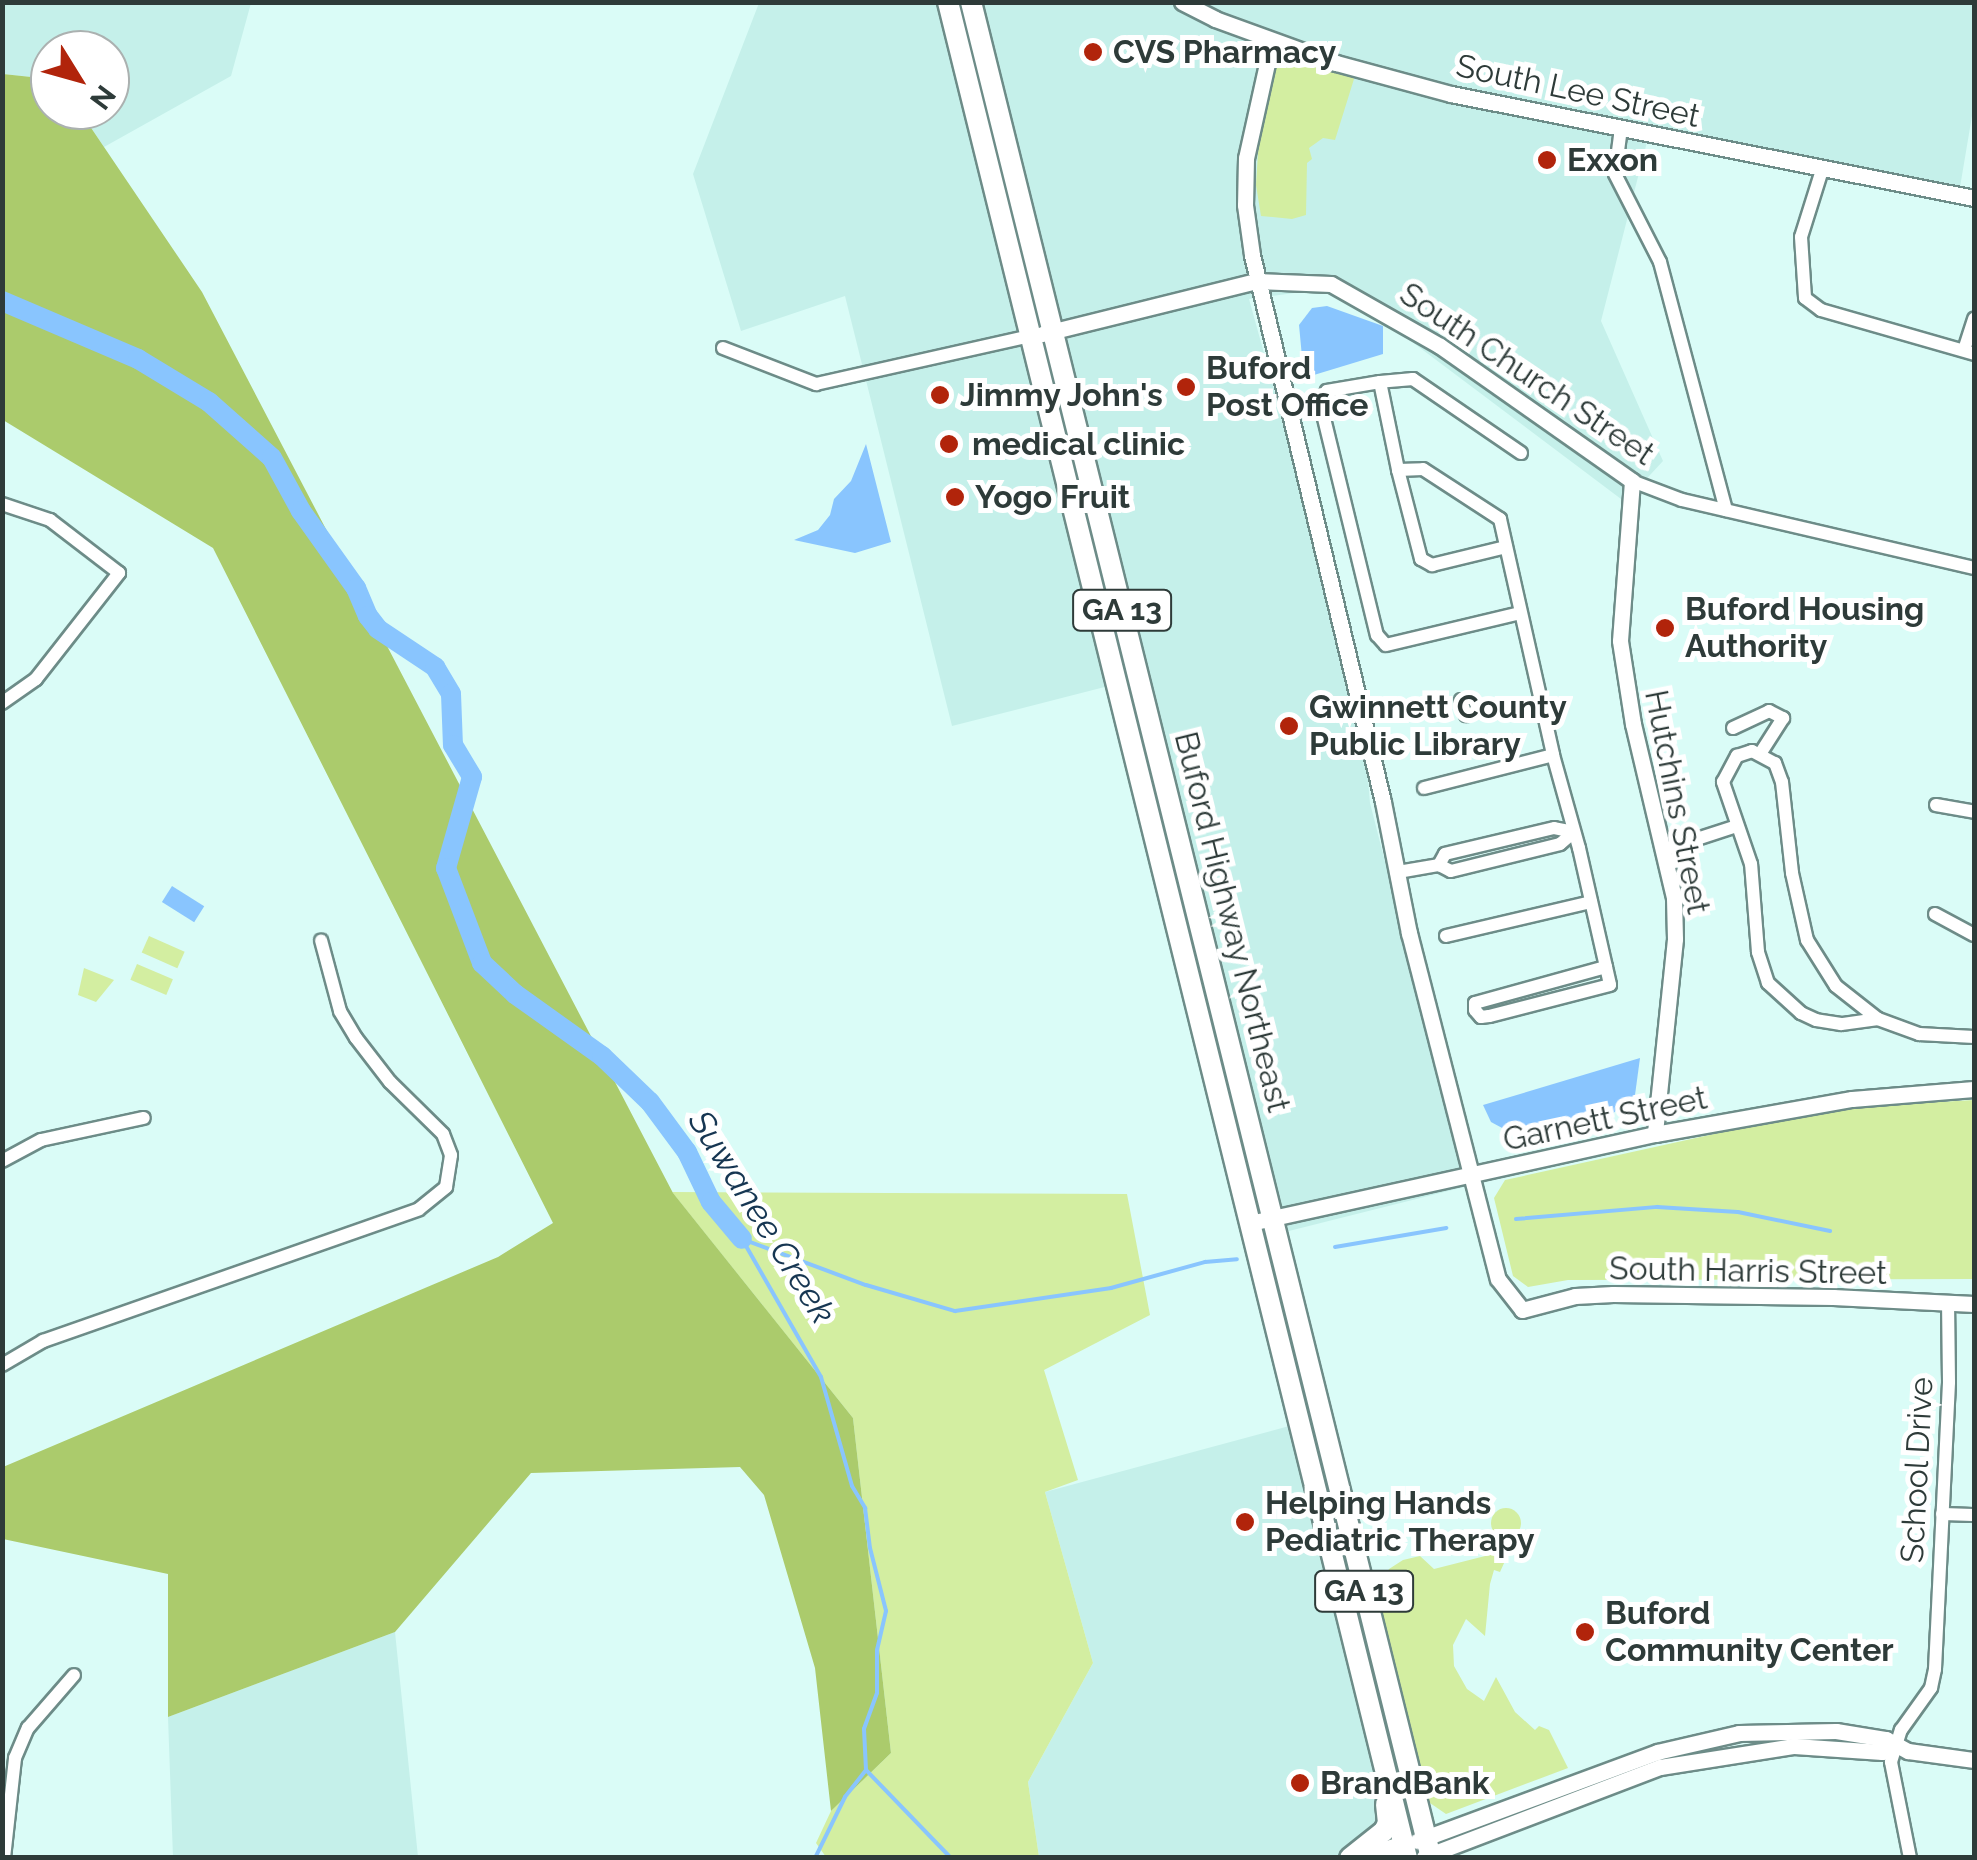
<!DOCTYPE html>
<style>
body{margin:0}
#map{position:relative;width:1977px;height:1860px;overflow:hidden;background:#dafcf7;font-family:Raleway,sans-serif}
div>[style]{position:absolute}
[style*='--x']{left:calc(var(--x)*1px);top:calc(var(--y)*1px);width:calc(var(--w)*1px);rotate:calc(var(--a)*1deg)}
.built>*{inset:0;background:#c5f0ea}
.green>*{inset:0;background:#d3eea1;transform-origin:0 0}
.round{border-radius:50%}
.forest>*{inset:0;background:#abcb6c}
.water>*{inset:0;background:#89c5fe;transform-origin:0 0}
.stream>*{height:4px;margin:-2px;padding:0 2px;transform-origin:2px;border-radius:2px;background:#89c5fe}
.river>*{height:20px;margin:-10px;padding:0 10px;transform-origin:10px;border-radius:10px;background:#89c5fe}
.roads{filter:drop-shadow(2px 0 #6d8c88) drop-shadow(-2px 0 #6d8c88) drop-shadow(0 2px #6d8c88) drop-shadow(0 -2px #6d8c88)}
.minor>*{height:12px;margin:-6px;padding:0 6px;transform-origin:6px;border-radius:6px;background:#fff}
.tertiary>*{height:15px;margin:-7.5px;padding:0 7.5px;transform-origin:7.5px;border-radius:7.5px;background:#fff}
.secondary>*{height:18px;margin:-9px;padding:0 9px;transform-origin:9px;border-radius:9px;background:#fff}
.primary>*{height:20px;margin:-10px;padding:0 10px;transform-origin:10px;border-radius:10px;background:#fff}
.dots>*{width:28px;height:28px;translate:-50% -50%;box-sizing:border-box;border:5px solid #fff;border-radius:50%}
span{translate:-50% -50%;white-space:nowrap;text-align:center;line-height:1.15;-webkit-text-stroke:10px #fff;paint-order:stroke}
.shield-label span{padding:2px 8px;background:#fff;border:2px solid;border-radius:8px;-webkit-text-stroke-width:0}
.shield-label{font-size:30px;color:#2e3b39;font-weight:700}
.poi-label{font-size:32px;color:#2e3b39;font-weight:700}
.left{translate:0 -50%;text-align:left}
.street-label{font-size:32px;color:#2e3b39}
.water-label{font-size:35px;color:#163652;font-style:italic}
.frame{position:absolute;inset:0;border:5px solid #2e3b39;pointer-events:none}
.north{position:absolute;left:30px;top:30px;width:100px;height:100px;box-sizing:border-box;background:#fff;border:2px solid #abb1b0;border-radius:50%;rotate:127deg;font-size:28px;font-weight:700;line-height:40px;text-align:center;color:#2e3b39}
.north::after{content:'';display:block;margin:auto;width:35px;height:45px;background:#b1240b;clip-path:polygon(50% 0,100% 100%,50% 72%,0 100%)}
</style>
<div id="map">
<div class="built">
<i style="clip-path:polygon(3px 3px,251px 3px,231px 76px,104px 147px,79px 110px,110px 110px,110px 50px,50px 50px,50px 79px,3px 74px)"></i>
<i style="clip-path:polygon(759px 3px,1974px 3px,1974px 104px,1957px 205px,1647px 142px,1601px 321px,1663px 461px,1625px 502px,1339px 287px,1249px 299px,1362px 707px,1370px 803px,1468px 1186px,1257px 1239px,1159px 787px,1128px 681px,952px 726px,845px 296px,741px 331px,693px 174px)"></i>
<i style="clip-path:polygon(1315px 1419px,1409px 1857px,1039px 1857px,1028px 1782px,1093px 1663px,1045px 1492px)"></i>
<i style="clip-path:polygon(395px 1632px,418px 1857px,173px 1857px,168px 1717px)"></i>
</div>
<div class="green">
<i style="clip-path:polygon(1291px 55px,1351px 74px,1354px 79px,1335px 140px,1323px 138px,1309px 148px,1312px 159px,1307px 163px,1306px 215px,1292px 219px,1261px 216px,1256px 185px,1259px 137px,1277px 63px)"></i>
<i style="clip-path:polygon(1147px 772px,1162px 800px,1231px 1091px,1219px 1059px)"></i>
<i style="left:149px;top:936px;width:39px;height:18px;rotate:24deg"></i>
<i style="left:137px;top:964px;width:39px;height:17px;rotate:23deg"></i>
<i style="clip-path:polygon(84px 968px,114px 980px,96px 1002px,78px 995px)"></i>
<i style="clip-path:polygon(1974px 1100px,1974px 1279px,1568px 1280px,1528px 1287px,1513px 1276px,1494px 1198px,1505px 1180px,1832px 1108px)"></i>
<i style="clip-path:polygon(672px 1192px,1127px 1194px,1150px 1315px,1044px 1370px,1078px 1480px,1045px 1492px,1093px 1663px,1028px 1782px,1039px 1857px,826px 1857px,816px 1843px,831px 1811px,891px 1753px,853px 1418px)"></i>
<i class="round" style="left:1491px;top:1508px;width:30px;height:30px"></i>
<i style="clip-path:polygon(1493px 1554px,1505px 1561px,1500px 1572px,1494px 1570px,1490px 1584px,1485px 1636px,1466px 1619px,1453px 1645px,1454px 1666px,1467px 1689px,1484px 1701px,1496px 1677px,1515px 1712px,1535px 1730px,1539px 1726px,1549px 1730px,1568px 1768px,1446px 1814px,1430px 1803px,1425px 1789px,1380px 1604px,1380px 1585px,1389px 1569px,1403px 1560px,1420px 1556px,1434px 1569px)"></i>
</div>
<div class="forest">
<i style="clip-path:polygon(3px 74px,50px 79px,50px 110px,79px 110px,202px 292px,673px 1193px,853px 1418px,891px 1753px,831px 1811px,815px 1668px,764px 1495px,740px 1467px,531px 1473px,395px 1632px,168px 1717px,168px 1574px,3px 1539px,3px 1467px,498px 1257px,553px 1223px,213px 548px,3px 420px)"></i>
</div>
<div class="water">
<i style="clip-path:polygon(1327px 306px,1383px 326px,1383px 354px,1304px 378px,1299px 325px,1312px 308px)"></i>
<i style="clip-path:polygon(866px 444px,891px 542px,855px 553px,794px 540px,818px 530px,830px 515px,834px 499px,851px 481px)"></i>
<i style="left:172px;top:886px;width:38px;height:19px;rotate:32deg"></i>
<i style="clip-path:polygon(1640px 1058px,1635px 1095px,1611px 1115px,1504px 1129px,1491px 1122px,1483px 1105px)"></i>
</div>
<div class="stream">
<i style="--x:1516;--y:1219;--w:142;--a:-4.9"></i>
<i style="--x:1657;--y:1207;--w:81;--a:3.5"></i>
<i style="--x:1738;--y:1212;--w:94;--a:11.7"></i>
<i style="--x:742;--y:1239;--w:159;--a:60.2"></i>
<i style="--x:821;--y:1377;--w:113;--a:74.1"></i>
<i style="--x:852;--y:1486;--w:26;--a:59"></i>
<i style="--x:865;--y:1508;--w:40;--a:82.9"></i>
<i style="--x:870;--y:1548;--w:65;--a:75.7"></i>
<i style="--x:886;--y:1611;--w:40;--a:103"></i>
<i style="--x:877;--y:1650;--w:43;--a:90"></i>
<i style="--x:877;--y:1693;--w:38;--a:110"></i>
<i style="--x:864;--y:1729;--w:41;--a:87.2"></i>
<i style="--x:866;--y:1770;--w:34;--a:128"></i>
<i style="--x:845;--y:1797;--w:68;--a:116.2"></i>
<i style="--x:742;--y:1239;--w:132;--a:20.4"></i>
<i style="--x:866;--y:1285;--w:93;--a:16.3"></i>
<i style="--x:955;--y:1311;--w:158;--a:-8.4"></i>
<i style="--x:1111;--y:1288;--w:98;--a:-15.5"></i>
<i style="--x:1205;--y:1262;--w:32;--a:-5"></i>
<i style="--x:1335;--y:1247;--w:113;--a:-9.7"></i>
<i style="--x:866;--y:1770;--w:122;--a:46"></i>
</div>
<div class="river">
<i style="--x:2;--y:301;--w:148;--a:23.1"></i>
<i style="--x:138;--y:359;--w:83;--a:31.2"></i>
<i style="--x:209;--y:402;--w:84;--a:41.6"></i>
<i style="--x:272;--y:458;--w:60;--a:61.3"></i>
<i style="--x:301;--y:511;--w:95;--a:54.5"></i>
<i style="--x:356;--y:588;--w:30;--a:67"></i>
<i style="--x:368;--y:616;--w:16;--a:52"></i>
<i style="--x:378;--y:629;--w:69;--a:33.7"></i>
<i style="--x:435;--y:667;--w:31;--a:59"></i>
<i style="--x:451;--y:694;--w:51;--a:87.8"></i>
<i style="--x:453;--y:745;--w:37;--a:59"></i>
<i style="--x:472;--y:777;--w:95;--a:105.9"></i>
<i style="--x:446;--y:868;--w:102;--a:69.2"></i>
<i style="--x:482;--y:963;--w:45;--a:43.2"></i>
<i style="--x:515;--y:994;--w:107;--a:35.5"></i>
<i style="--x:602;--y:1056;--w:66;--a:43.8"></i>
<i style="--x:650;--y:1102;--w:62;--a:53.5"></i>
<i style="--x:687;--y:1152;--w:55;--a:64.4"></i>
<i style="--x:711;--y:1202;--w:48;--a:50"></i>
</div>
<div class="roads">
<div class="minor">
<i style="--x:1621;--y:128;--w:46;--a:97.4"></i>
<i style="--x:1615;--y:174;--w:99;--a:62.9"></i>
<i style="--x:1660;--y:262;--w:257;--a:75.1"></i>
<i style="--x:1822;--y:170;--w:70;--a:107.4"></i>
<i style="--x:1801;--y:237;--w:61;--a:86.2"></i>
<i style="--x:1805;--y:298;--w:20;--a:37"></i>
<i style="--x:1821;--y:310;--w:159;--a:16"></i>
<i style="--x:723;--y:348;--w:100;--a:21.2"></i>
<i style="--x:816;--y:384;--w:219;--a:-12.6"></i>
<i style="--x:1964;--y:350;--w:33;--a:-72"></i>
<i style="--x:1380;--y:382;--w:54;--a:170.4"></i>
<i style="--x:1327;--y:391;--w:16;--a:112"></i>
<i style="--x:1321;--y:406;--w:236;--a:76.3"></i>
<i style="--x:1377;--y:635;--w:13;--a:48"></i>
<i style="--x:1386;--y:645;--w:138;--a:-13.4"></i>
<i style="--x:1521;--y:453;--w:131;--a:-145.6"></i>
<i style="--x:1413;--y:379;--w:33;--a:175"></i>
<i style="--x:1380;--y:382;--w:90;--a:78.4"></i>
<i style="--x:1398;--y:470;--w:25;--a:-2"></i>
<i style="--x:1423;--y:469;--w:92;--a:33"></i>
<i style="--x:1500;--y:519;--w:242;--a:77.3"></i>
<i style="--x:1553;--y:755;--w:97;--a:74.4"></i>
<i style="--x:1579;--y:848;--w:140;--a:77.2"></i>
<i style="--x:1610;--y:985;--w:125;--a:165.6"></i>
<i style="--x:1489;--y:1016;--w:8;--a:173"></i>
<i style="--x:1481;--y:1017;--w:9;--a:-131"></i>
<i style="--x:1475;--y:1010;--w:7;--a:-90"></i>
<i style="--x:1475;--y:1003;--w:136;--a:-15.4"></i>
<i style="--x:1398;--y:470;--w:92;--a:75.5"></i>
<i style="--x:1421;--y:559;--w:13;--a:29"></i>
<i style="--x:1432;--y:565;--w:76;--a:-13.7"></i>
<i style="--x:1632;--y:481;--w:53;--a:20.8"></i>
<i style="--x:1682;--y:500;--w:300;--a:13.1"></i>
<i style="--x:2;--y:504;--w:51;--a:18.4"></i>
<i style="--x:50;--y:520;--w:87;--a:37.5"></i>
<i style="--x:119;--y:573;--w:135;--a:128.1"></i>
<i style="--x:36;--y:679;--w:42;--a:144.8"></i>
<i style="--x:1461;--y:700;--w:16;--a:72"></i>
<i style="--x:1733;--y:728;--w:40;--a:-25"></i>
<i style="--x:1769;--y:711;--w:16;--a:27"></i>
<i style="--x:1783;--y:718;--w:43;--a:122.6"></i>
<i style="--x:1752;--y:751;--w:26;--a:28"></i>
<i style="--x:1775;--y:763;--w:20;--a:70"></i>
<i style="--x:1782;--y:782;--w:92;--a:83.7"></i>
<i style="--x:1792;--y:873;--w:69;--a:77.4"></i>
<i style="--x:1807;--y:940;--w:54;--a:57.8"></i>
<i style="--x:1836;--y:986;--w:53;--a:38.2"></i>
<i style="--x:1878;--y:1019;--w:37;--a:172"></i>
<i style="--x:1841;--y:1024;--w:25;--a:-171"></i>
<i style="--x:1816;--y:1020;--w:17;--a:-155"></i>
<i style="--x:1801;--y:1013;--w:45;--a:-137.7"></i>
<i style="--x:1768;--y:983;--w:33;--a:-108"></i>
<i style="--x:1758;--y:952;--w:88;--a:-94.5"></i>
<i style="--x:1751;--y:864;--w:87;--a:-108.9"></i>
<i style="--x:1723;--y:782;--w:30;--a:-62"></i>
<i style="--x:1737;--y:756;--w:16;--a:-18"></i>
<i style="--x:1424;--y:788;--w:133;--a:-14.3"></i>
<i style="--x:1936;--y:805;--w:39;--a:10"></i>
<i style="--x:1663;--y:850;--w:78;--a:-18"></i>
<i style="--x:1398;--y:872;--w:42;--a:-9.7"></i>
<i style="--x:1439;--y:865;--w:13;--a:27"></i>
<i style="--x:1451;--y:871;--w:112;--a:-13.9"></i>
<i style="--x:1560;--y:844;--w:18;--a:-41"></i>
<i style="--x:1574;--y:832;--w:20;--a:-169"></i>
<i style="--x:1554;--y:828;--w:112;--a:166.6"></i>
<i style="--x:1445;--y:854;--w:13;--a:119"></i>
<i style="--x:1935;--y:914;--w:44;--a:28.3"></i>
<i style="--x:1446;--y:936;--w:149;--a:-13.2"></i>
<i style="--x:1878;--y:1019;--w:44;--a:20.1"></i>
<i style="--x:1919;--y:1034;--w:55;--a:3.1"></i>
<i style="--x:2;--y:1161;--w:44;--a:-28.3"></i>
<i style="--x:41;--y:1140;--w:105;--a:-12.1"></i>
<i style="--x:2;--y:1365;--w:48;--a:-30.3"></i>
<i style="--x:43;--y:1341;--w:398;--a:-19.3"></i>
<i style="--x:419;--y:1209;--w:35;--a:-39"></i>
<i style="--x:446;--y:1187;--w:32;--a:-81"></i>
<i style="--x:451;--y:1155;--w:22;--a:-111"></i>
<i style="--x:443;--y:1134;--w:74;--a:-135.5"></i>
<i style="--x:390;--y:1082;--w:56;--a:-127.7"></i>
<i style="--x:356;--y:1038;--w:31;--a:-121"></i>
<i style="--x:340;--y:1011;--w:73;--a:-105"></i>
<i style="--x:1942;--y:1514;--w:32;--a:2"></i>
<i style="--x:4;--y:1858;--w:101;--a:-83.7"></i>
<i style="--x:15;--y:1758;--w:33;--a:-67"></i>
<i style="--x:28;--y:1728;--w:70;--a:-49"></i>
<i style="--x:1910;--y:1858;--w:98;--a:-101.2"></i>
<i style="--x:1891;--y:1762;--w:34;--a:-73"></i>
<i style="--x:1901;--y:1730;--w:52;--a:-54.5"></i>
<i style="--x:1931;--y:1688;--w:19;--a:-78"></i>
<i style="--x:1935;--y:1669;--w:287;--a:-87.2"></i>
<i style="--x:1949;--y:1382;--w:77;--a:-90.7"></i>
</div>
<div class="tertiary">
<i style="--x:1182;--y:2;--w:37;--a:27"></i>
<i style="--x:1215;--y:19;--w:129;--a:20"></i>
<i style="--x:1336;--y:63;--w:119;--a:15.1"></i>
<i style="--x:1451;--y:94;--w:533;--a:11.25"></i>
<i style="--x:1272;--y:41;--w:120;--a:102.5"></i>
<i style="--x:1246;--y:158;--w:47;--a:91.2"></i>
<i style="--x:1245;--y:205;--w:50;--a:82"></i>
<i style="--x:1252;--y:255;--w:562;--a:76.53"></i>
<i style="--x:1383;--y:802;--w:134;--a:78.8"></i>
<i style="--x:1409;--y:933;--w:357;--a:75.6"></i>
<i style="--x:1498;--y:1279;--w:39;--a:52"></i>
<i style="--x:1522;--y:1310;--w:55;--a:-14.8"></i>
<i style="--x:1575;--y:1296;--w:38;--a:-3"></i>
<i style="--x:1613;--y:1294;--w:220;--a:0.8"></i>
<i style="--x:1833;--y:1297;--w:141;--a:2.8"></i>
<i style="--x:1042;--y:334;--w:220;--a:-13.9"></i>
<i style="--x:1256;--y:281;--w:75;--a:2.3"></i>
<i style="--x:1331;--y:284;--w:125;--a:29.6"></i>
<i style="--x:1440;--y:346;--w:235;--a:35.1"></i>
<i style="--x:1632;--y:481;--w:160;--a:94.3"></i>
<i style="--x:1620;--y:641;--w:84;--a:81.1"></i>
<i style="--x:1633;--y:724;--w:179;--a:76.7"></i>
<i style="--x:1674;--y:898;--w:41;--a:88.6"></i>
<i style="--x:1675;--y:939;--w:196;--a:95.9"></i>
<i style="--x:1250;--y:1223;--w:415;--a:-12.4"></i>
<i style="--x:1655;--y:1134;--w:200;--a:-10.1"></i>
<i style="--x:1852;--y:1099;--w:122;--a:-4.7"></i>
<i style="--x:1417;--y:1841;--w:256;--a:-20.3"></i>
<i style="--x:1657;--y:1752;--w:84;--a:-13"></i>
<i style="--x:1739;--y:1733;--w:97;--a:-1.2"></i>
<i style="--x:1836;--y:1731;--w:51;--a:9.1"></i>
<i style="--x:1886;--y:1739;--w:25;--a:29"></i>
<i style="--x:1908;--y:1751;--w:67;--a:7.8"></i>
<i style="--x:1424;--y:1857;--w:253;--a:-20.9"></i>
<i style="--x:1660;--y:1767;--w:136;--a:-8.9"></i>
<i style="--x:1794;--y:1746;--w:88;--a:3.9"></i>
<i style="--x:1882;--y:1752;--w:14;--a:-21"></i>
</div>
<div class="secondary">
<i style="--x:1361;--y:1858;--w:46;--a:-16.5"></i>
</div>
<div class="primary">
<i style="--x:948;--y:2;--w:1912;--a:76.11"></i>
<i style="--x:971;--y:2;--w:1912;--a:76.08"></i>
<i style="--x:1350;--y:1858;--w:43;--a:-38.5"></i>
<i style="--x:1384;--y:1831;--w:9;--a:-63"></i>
<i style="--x:1388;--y:1823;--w:19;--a:-96"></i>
</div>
</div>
<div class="dots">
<i style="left:1093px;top:52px;background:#b1240b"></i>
<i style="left:1547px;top:160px;background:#b1240b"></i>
<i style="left:1186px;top:387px;background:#b1240b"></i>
<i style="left:940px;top:395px;background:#b1240b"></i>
<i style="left:949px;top:444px;background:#b1240b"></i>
<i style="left:955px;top:497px;background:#b1240b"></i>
<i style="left:1665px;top:628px;background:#b1240b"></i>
<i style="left:1289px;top:726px;background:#b1240b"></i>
<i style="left:1245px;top:1522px;background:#b1240b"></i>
<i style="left:1585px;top:1632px;background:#b1240b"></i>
<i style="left:1300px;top:1783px;background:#b1240b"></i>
</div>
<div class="shield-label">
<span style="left:1122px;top:610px">GA 13</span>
<span style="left:1364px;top:1591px">GA 13</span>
</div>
<div class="poi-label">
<span class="left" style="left:1113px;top:52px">CVS Pharmacy</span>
<span class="left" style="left:1567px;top:160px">Exxon</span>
<span class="left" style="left:1206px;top:387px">Buford<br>Post Office</span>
<span class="left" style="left:960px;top:395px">Jimmy John's</span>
<span class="left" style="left:972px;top:444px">medical clinic</span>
<span class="left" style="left:975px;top:497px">Yogo Fruit</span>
<span class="left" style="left:1685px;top:628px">Buford Housing<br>Authority</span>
<span class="left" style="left:1309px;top:726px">Gwinnett County<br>Public Library</span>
<span class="left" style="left:1265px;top:1522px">Helping Hands<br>Pediatric Therapy</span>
<span class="left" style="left:1605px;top:1632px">Buford<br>Community Center</span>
<span class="left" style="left:1320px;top:1783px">BrandBank</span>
</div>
<div class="street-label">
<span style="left:1578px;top:91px;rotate:12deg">South Lee Street</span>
<span style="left:1527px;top:374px;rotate:34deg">South Church Street</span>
<span style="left:1677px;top:802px;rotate:79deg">Hutchins Street</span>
<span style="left:1232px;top:922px;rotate:76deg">Buford Highway Northeast</span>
<span style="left:1605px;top:1119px;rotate:-12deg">Garnett Street</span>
<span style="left:1748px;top:1271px;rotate:1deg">South Harris Street</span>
<span style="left:1917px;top:1470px;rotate:-87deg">School Drive</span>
</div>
<div class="water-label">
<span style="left:762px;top:1217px;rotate:58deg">Suwanee Creek</span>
</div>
<div class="frame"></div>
<div class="north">N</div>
</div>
